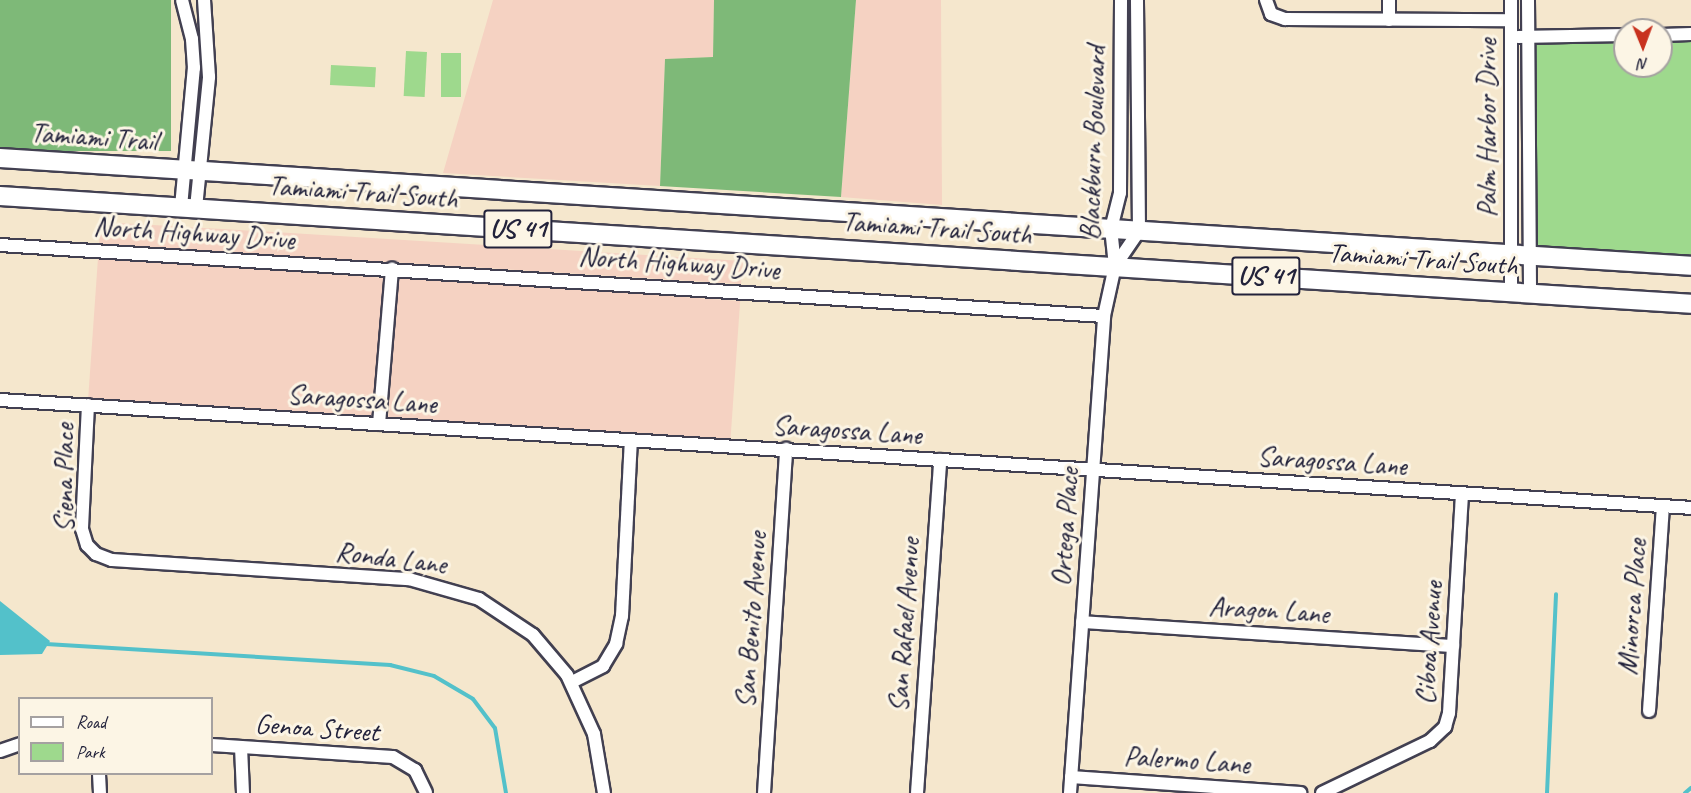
<!DOCTYPE html>
<style>
body{margin:0}
#map{position:relative;width:1691px;height:793px;overflow:hidden;background:#f5e7cd;font-family:Caveat,sans-serif}
div>[style]{position:absolute}
[style*='--x']{left:calc(var(--x)*1px);top:calc(var(--y)*1px);width:calc(var(--w)*1px);rotate:calc(var(--a)*1deg)}
.built>*{inset:0;background:#f5d2c2;transform-origin:0 0}
.green>*{inset:0;background:#9ed98d;transform-origin:0 0}
.forest>*{inset:0;background:#7eb978;transform-origin:0 0}
.water>*{inset:0;background:#53c1ca}
.stream>*{height:4px;margin:-2px;padding:0 2px;transform-origin:2px;border-radius:2px;background:#53c1ca}
.roads{filter:drop-shadow(2px 0 #424051) drop-shadow(-2px 0 #424051) drop-shadow(0 2px #424051) drop-shadow(0 -2px #424051)}
.minor>*{height:12px;margin:-6px;padding:0 6px;transform-origin:6px;border-radius:6px;background:#fff}
.primary>*{height:18px;margin:-9px;padding:0 9px;transform-origin:9px;border-radius:9px;background:#fff}
span{translate:-50% -50%;white-space:nowrap;text-align:center;line-height:1.15;-webkit-text-stroke:6px #fcf5e5;paint-order:stroke}
.shield-label span{padding:2px 4px;background:#fcf5e5;border:2px solid;border-radius:4px;-webkit-text-stroke-width:0}
.shield-label{font-size:27px;color:#22223b;font-weight:700}
.street-label{font-size:28px;color:#22223b}
.legend{position:absolute;left:18px;top:697px;width:195px;height:78px;box-sizing:border-box;background:#fcf5e5;border:2px solid #a5a1a1;margin:0;padding:8px 10px;list-style:none;font-size:18px;color:#22223b}
.legend li{display:flex;align-items:center;gap:12px;height:30px}
.legend b{width:30px;border:2px solid #a5a1a1}
.north{position:absolute;left:1613px;top:18px;width:60px;height:60px;box-sizing:border-box;background:#fcf5e5;border:2px solid #a5a1a1;border-radius:50%;rotate:179deg;font-size:16px;font-weight:700;line-height:24px;text-align:center;color:#22223b}
.north::after{content:'';display:block;margin:auto;width:21px;height:27px;background:#c8321e;clip-path:polygon(50% 0,100% 100%,50% 72%,0 100%)}
</style>
<div id="map">
<div class="built">
<i style="clip-path:polygon(493px 0,714px 0,713px 57px,665px 59px,660px 186px,443px 173px)"></i>
<i style="clip-path:polygon(856px 0,941px 0,942px 205px,841px 197px)"></i>
<i style="clip-path:polygon(101px 222px,274px 232px,743px 261px,741px 284px,99px 244px)"></i>
<i style="left:98px;top:258px;width:288px;height:140px;rotate:4deg"></i>
<i style="left:398px;top:277px;width:343px;height:142px;rotate:4deg"></i>
</div>
<div class="green">
<i style="clip-path:polygon(1691px 41px,1691px 257px,1536px 246px,1532px 44px,1625px 43px,1625px 66px,1661px 66px,1661px 42px)"></i>
<i style="left:406px;top:51px;width:21px;height:45px;rotate:3deg"></i>
<i style="left:441px;top:53px;width:20px;height:44px"></i>
<i style="left:331px;top:65px;width:45px;height:20px;rotate:3deg"></i>
</div>
<div class="forest">
<i style="left:0;top:0;width:171px;height:151px"></i>
<i style="clip-path:polygon(714px 0,856px 0,841px 197px,660px 186px,665px 59px,713px 57px)"></i>
</div>
<div class="water">
<i style="clip-path:polygon(0 601px,50px 641px,42px 654px,0 655px)"></i>
</div>
<div class="stream">
<i style="--x:46;--y:644;--w:345;--a:3.5"></i>
<i style="--x:390;--y:665;--w:45;--a:14"></i>
<i style="--x:434;--y:676;--w:45;--a:30.5"></i>
<i style="--x:473;--y:699;--w:36;--a:53"></i>
<i style="--x:495;--y:728;--w:66;--a:80.4"></i>
<i style="--x:1547;--y:793;--w:199;--a:-87.4"></i>
<i style="--x:1685;--y:793;--w:8;--a:-40"></i>
</div>
<div class="roads">
<div class="minor">
<i style="--x:1266;--y:0;--w:15;--a:70"></i>
<i style="--x:1271;--y:14;--w:15;--a:20"></i>
<i style="--x:1285;--y:19;--w:226;--a:0.3"></i>
<i style="--x:1389;--y:0;--w:20;--a:90"></i>
<i style="--x:1511;--y:0;--w:293;--a:90"></i>
<i style="--x:1528;--y:0;--w:294;--a:89.6"></i>
<i style="--x:1661;--y:35;--w:30;--a:-2"></i>
<i style="--x:1518;--y:37;--w:107;--a:-1.1"></i>
<i style="--x:181;--y:207;--w:140;--a:-84.7"></i>
<i style="--x:194;--y:68;--w:29;--a:-94"></i>
<i style="--x:192;--y:39;--w:40;--a:-104.4"></i>
<i style="--x:196;--y:208;--w:132;--a:-84.3"></i>
<i style="--x:209;--y:77;--w:77;--a:-93.7"></i>
<i style="--x:0;--y:245;--w:1106;--a:3.68"></i>
<i style="--x:1115;--y:266;--w:42;--a:-55.6"></i>
<i style="--x:1139;--y:231;--w:231;--a:-90.5"></i>
<i style="--x:0;--y:400;--w:1694;--a:3.65"></i>
<i style="--x:88;--y:405;--w:124;--a:92.8"></i>
<i style="--x:82;--y:529;--w:17;--a:73"></i>
<i style="--x:87;--y:545;--w:13;--a:45"></i>
<i style="--x:96;--y:554;--w:17;--a:21"></i>
<i style="--x:112;--y:560;--w:298;--a:3.7"></i>
<i style="--x:409;--y:579;--w:73;--a:15.9"></i>
<i style="--x:479;--y:599;--w:65;--a:33.7"></i>
<i style="--x:533;--y:635;--w:52;--a:49.6"></i>
<i style="--x:567;--y:675;--w:65;--a:65.4"></i>
<i style="--x:594;--y:734;--w:60;--a:80.4"></i>
<i style="--x:379;--y:424;--w:156;--a:-85.2"></i>
<i style="--x:1082;--y:622;--w:372;--a:3.7"></i>
<i style="--x:572;--y:682;--w:35;--a:-27"></i>
<i style="--x:603;--y:666;--w:26;--a:-59"></i>
<i style="--x:616;--y:644;--w:29;--a:-78"></i>
<i style="--x:622;--y:616;--w:176;--a:-87.1"></i>
<i style="--x:1649;--y:711;--w:205;--a:-86.1"></i>
<i style="--x:212;--y:745;--w:181;--a:3.8"></i>
<i style="--x:393;--y:757;--w:26;--a:31"></i>
<i style="--x:415;--y:770;--w:25;--a:64"></i>
<i style="--x:241;--y:747;--w:46;--a:87.5"></i>
<i style="--x:0;--y:751;--w:21;--a:-19"></i>
<i style="--x:99;--y:774;--w:19;--a:87"></i>
<i style="--x:1071;--y:777;--w:230;--a:4"></i>
<i style="--x:764;--y:793;--w:345;--a:-86.3"></i>
<i style="--x:917;--y:793;--w:334;--a:-86"></i>
<i style="--x:1070;--y:793;--w:478;--a:-85.9"></i>
<i style="--x:1104;--y:316;--w:51;--a:-77.6"></i>
<i style="--x:1115;--y:266;--w:37;--a:-96"></i>
<i style="--x:1111;--y:229;--w:37;--a:-76"></i>
<i style="--x:1120;--y:193;--w:193;--a:-89.7"></i>
<i style="--x:1322;--y:793;--w:120;--a:-25.7"></i>
<i style="--x:1430;--y:741;--w:21;--a:-43"></i>
<i style="--x:1445;--y:727;--w:15;--a:-74"></i>
<i style="--x:1449;--y:713;--w:219;--a:-86.6"></i>
</div>
<div class="primary">
<i style="--x:0;--y:158;--w:1694;--a:3.65"></i>
<i style="--x:0;--y:196;--w:1694;--a:3.65"></i>
</div>
</div>
<div class="shield-label">
<span style="left:518px;top:229px">US 41</span>
<span style="left:1266px;top:276px">US 41</span>
</div>
<div class="street-label">
<span style="left:1487px;top:128px;rotate:-90deg">Palm Harbor Drive</span>
<span style="left:94px;top:137px;rotate:4deg">Tamiami Trail</span>
<span style="left:1093px;top:143px;rotate:-88deg">Blackburn Boulevard</span>
<span style="left:363px;top:192px;rotate:4deg">Tamiami Trail South</span>
<span style="left:937px;top:228px;rotate:4deg">Tamiami Trail South</span>
<span style="left:194px;top:233px;rotate:4deg">North Highway Drive</span>
<span style="left:1423px;top:259px;rotate:4deg">Tamiami Trail South</span>
<span style="left:679px;top:263px;rotate:4deg">North Highway Drive</span>
<span style="left:362px;top:399px;rotate:4deg">Saragossa Lane</span>
<span style="left:847px;top:430px;rotate:4deg">Saragossa Lane</span>
<span style="left:1332px;top:461px;rotate:4deg">Saragossa Lane</span>
<span style="left:64px;top:478px;rotate:-90deg">Siena Place</span>
<span style="left:1065px;top:527px;rotate:-86deg">Ortega Place</span>
<span style="left:391px;top:558px;rotate:7deg">Ronda Lane</span>
<span style="left:1632px;top:607px;rotate:-86deg">Minorca Place</span>
<span style="left:1269px;top:610px;rotate:4deg">Aragon Lane</span>
<span style="left:751px;top:620px;rotate:-86deg">San Benito Avenue</span>
<span style="left:904px;top:625px;rotate:-86deg">San Rafael Avenue</span>
<span style="left:1429px;top:643px;rotate:-86deg">Ciboa Avenue</span>
<span style="left:317px;top:728px;rotate:4deg">Genoa Street</span>
<span style="left:1187px;top:760px;rotate:4deg">Palermo Lane</span>
</div>
<ul class="legend">
<li><b style="height:8px;background:#fff"></b>Road</li>
<li><b style="height:16px;background:#9ed98d"></b>Park</li>
</ul>
<div class="north">N</div>
</div>
